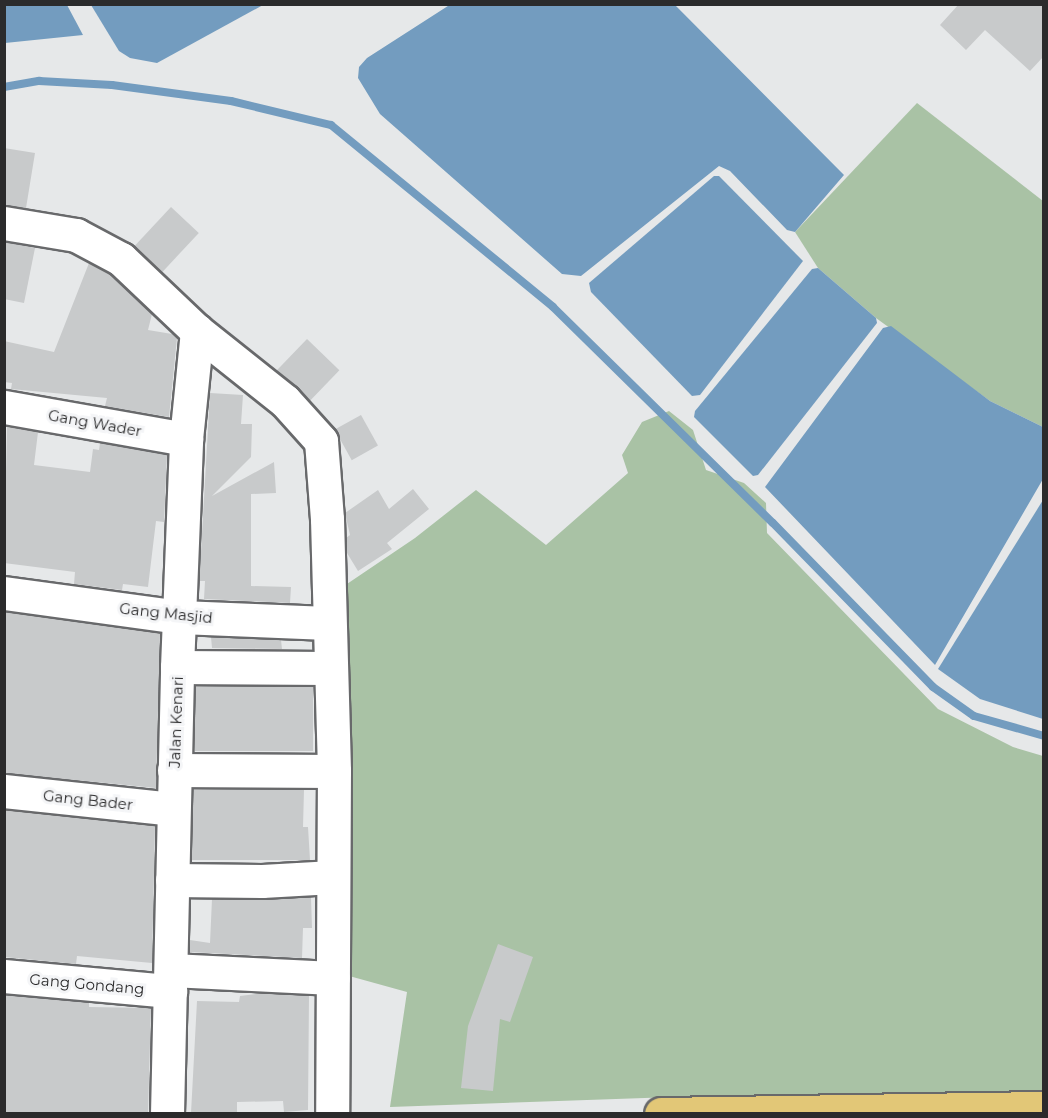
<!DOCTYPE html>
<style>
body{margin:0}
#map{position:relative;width:1048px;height:1118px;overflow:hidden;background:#e6e8e9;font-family:Montserrat,sans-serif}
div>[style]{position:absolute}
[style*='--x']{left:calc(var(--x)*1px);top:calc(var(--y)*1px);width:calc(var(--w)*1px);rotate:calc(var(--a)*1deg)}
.green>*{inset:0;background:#a9c2a5}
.water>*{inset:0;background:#739cbf}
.stream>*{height:8px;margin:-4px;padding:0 4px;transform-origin:4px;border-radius:4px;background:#739cbf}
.building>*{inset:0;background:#c8cacb;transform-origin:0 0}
.roads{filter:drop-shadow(2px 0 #68696b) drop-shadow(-2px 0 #68696b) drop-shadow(0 2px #68696b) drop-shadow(0 -2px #68696b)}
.minor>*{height:33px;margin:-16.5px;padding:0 16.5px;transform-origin:16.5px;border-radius:16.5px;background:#fff}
.major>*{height:33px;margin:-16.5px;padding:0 16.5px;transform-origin:16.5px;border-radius:16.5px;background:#e2c777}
span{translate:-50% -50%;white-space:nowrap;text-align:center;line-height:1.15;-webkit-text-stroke:6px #f4f5f7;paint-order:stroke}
.street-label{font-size:15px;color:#2b2b2c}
.frame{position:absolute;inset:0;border:6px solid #2b2b2c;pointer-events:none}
</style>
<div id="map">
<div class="green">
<i style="clip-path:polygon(917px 103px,1043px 201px,1043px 427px,990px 401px,876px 318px,818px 268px,795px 232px)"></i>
<i style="clip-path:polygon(669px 411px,693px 430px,706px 470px,744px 483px,766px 503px,767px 533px,938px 709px,1013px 747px,1043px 756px,1043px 1091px,702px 1096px,390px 1107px,407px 992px,342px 974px,344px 586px,415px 538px,476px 490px,546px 545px,628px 473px,622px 455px,642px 422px)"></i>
</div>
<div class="water">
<i style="clip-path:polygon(451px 4px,675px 5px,844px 175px,795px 232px,787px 230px,730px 171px,719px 166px,581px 276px,562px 274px,380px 114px,358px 78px,359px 67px,367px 58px)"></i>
<i style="clip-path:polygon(4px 5px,67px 5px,83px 35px,5px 43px)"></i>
<i style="clip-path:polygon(91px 5px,263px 5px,157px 63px,130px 58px,119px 51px)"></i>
<i style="clip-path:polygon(714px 176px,719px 176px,803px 261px,700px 395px,692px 396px,591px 292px,589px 283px)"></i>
<i style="clip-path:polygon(818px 268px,876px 318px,877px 323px,758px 475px,753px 476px,694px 417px,695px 411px,812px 269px)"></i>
<i style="clip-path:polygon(891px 326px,990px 401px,1043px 427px,1043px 479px,935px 665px,765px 487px,883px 328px)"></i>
<i style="clip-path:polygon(1043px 500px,1043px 719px,980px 699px,938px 669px)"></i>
</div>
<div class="stream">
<i style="--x:4;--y:87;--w:36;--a:-10"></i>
<i style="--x:39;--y:81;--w:73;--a:3.1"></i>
<i style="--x:112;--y:85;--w:120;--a:7.7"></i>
<i style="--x:231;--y:101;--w:103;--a:13.5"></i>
<i style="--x:331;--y:125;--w:287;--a:39.3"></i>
<i style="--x:553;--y:307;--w:308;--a:44.5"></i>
<i style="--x:773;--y:523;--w:229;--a:45.7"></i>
<i style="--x:933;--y:687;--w:50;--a:35.3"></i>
<i style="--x:974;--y:716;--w:73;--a:15.9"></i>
</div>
<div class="building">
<i style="clip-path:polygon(959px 4px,1044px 4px,1044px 56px,1030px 71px,985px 30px,966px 50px,940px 25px)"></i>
<i style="clip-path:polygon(4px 148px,35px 153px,26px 208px,4px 205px)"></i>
<i style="left:171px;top:207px;width:38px;height:53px;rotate:43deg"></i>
<i style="clip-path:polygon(4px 242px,35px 248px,24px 303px,4px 299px)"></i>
<i style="clip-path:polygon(89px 263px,110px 274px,152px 314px,148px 330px,172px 334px,177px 338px,169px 417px,105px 406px,107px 398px,11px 389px,12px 383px,4px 382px,4px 341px,54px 352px)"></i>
<i style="left:307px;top:339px;width:45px;height:44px;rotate:44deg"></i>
<i style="clip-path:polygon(210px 393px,243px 395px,241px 424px,252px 424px,251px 457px,212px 496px,274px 462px,276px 493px,251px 494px,251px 586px,291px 587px,290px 603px,204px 599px,205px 581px,200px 581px,200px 569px)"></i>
<i style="left:361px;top:415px;width:35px;height:30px;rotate:61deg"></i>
<i style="clip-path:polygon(7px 427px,38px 432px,34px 465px,90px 472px,93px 449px,99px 450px,100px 443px,167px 455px,164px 522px,156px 521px,148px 587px,123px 584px,122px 590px,74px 584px,75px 572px,4px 563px)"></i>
<i style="clip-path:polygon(413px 489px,429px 509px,387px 543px,392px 549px,358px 571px,347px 553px,346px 538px,350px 535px,345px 513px,378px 490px,389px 509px)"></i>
<i style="clip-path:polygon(4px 612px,160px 633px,156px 788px,4px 773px)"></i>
<i style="clip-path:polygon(211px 637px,281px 640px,282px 649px,212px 648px)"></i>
<i style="left:195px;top:686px;width:118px;height:65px"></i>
<i style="clip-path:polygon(193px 789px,304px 790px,303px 827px,308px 827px,310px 860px,191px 860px)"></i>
<i style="clip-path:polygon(4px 810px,155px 826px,152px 963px,77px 956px,76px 964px,4px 957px)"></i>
<i style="clip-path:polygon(311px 897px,312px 928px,303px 928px,302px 958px,189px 952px,190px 940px,210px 943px,212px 899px)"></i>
<i style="clip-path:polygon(498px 944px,533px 957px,510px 1022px,500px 1019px,493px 1091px,461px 1088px,468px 1026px)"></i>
<i style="clip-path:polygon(264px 993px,309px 996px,308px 1110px,284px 1112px,283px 1101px,237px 1102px,237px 1113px,191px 1113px,197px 1001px,239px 1002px,240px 996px)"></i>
<i style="clip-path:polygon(4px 995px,89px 1003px,89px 1007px,151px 1008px,148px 1113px,4px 1113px)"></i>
</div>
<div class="roads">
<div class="minor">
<i style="--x:4;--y:223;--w:73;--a:9.5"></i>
<i style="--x:76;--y:235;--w:51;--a:28.1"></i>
<i style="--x:121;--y:259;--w:105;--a:43.5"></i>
<i style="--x:197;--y:331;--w:112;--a:38.5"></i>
<i style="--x:285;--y:401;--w:54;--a:48"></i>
<i style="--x:321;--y:441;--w:78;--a:85.6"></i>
<i style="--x:327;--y:519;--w:252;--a:88.4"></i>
<i style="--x:334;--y:771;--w:343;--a:90.3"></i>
<i style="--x:4;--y:407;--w:185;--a:10"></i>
<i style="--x:4;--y:593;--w:178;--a:7.8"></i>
<i style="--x:180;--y:617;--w:148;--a:2.3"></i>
<i style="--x:177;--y:667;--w:152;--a:0.4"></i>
<i style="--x:174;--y:770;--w:160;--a:0.4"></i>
<i style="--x:4;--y:791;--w:169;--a:6.1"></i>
<i style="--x:172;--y:880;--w:90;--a:0.6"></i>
<i style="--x:262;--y:881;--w:71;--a:-3.2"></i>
<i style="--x:171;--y:970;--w:162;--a:2.8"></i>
<i style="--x:4;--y:976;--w:167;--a:5.2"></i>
<i style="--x:167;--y:1114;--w:447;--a:-88.7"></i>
<i style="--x:177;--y:667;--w:228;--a:-87.7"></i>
<i style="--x:186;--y:439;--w:109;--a:-84.2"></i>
</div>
<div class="major">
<i style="--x:661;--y:1114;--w:383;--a:-0.9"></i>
</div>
</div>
<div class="street-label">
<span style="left:95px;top:423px;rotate:10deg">Gang Wader</span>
<span style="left:166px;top:613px;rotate:6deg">Gang Masjid</span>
<span style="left:176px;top:722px;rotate:-88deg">Jalan Kenari</span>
<span style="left:88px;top:800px;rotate:6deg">Gang Bader</span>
<span style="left:87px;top:984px;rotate:5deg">Gang Gondang</span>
</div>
<div class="frame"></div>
</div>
